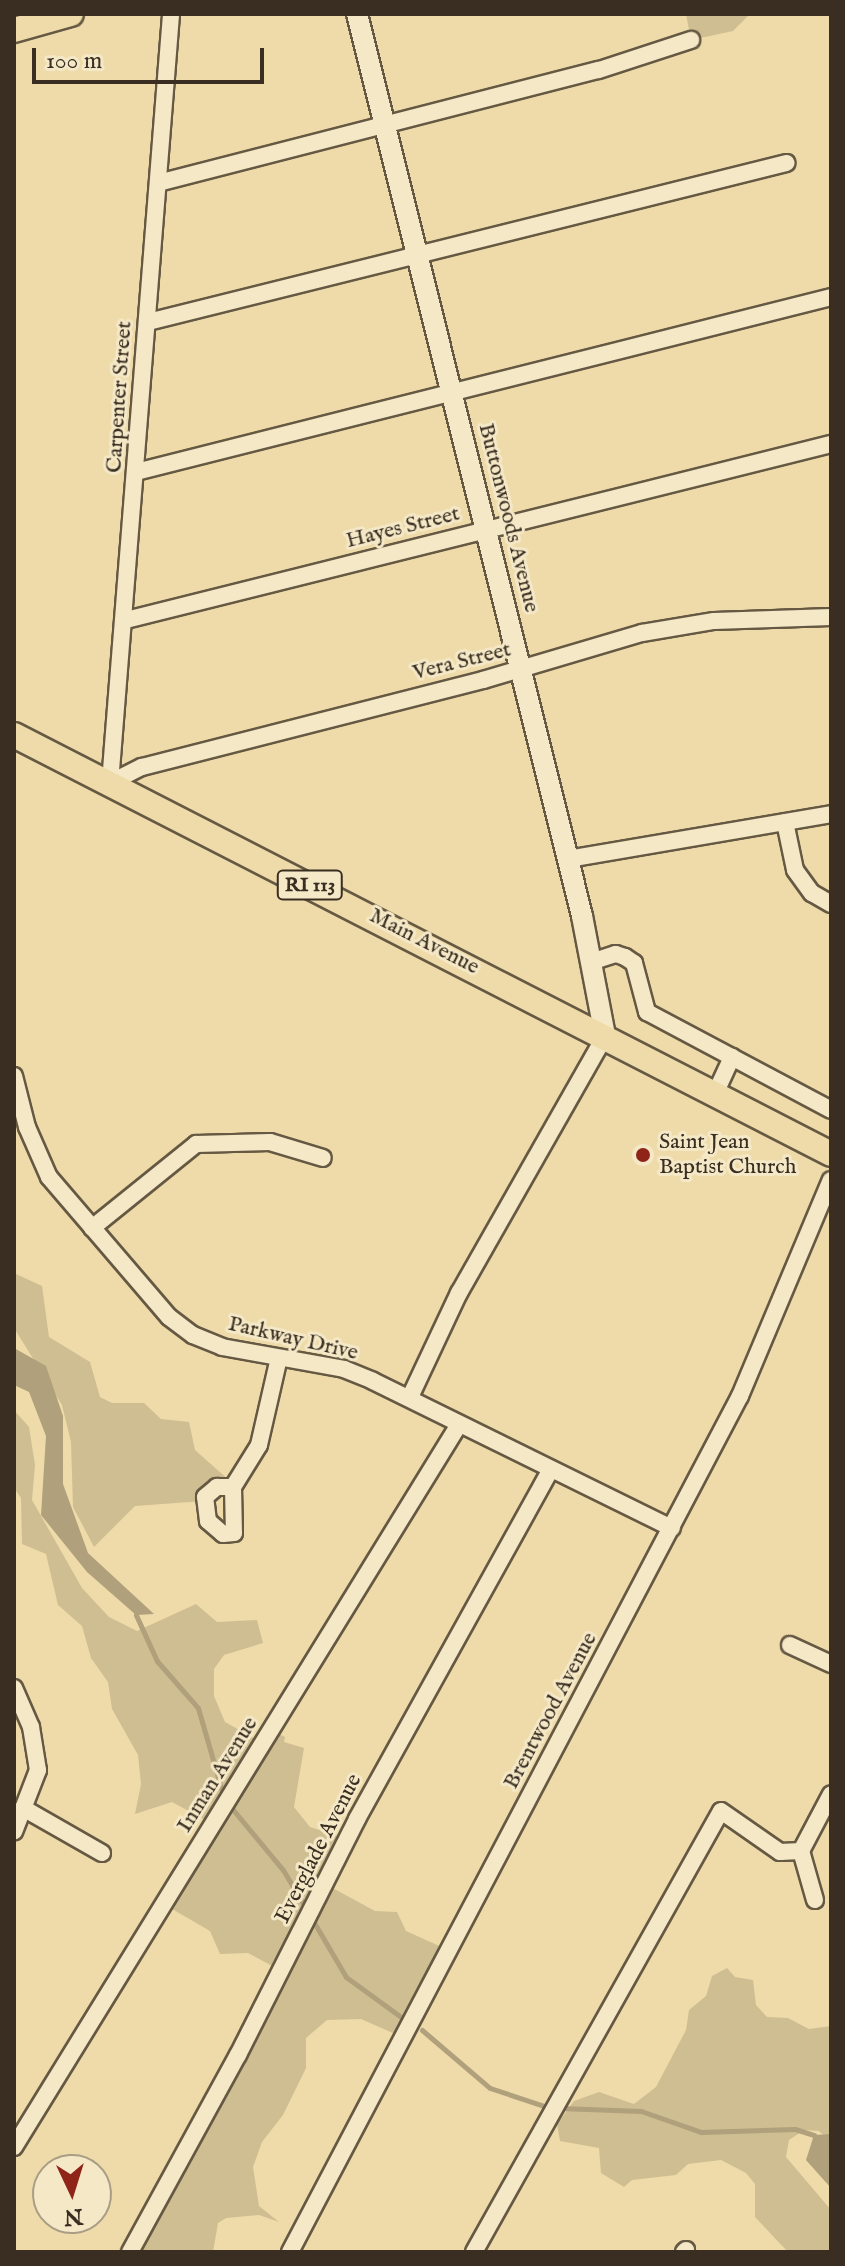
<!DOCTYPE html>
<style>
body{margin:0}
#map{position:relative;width:845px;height:2266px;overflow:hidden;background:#eedba9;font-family:"IM FELL English",serif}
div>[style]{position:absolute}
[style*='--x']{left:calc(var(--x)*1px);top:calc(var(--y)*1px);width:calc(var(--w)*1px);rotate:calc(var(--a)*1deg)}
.green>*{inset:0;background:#cfbe92}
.water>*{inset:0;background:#b0a07b}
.stream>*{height:5px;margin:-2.5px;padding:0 2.5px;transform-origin:2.5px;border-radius:2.5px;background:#b0a07b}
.roads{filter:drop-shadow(2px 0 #665943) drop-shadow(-2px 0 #665943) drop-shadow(0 2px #665943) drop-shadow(0 -2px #665943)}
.minor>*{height:16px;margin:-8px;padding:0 8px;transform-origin:8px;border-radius:8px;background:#f4e8c7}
.tertiary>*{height:20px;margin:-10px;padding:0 10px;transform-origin:10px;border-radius:10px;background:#f4e8c7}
.primary>*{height:24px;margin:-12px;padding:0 12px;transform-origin:12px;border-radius:12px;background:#eedba9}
.dots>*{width:22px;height:22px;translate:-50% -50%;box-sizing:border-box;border:4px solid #f4e8c7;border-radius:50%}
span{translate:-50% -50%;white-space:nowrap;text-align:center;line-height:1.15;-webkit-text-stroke:6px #f4e8c7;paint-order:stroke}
.shield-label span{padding:2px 6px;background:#f4e8c7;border:2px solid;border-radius:6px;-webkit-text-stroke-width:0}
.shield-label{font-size:20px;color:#392e21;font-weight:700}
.street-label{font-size:22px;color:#392e21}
.poi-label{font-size:22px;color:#392e21}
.left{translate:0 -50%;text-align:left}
.frame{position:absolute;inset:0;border:16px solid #392e21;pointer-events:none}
.north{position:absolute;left:32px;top:2154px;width:80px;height:80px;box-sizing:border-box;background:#f4e8c7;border:2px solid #a99e85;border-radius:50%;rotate:176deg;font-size:22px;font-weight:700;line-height:32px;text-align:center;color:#392e21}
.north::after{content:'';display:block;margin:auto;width:28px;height:36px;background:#8f2418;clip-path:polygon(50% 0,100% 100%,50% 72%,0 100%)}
.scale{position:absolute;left:32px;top:48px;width:232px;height:36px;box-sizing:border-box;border:4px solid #392e21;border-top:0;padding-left:10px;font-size:24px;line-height:28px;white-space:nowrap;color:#392e21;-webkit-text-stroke:6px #f4e8c7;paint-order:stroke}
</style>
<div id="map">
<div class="green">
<i style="clip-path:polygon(686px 14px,750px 14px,733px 31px,691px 40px)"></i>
<i style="clip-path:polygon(14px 1273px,42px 1286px,49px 1337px,90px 1362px,100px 1397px,112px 1403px,144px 1403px,161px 1419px,189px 1422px,195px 1450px,231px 1482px,217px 1500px,135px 1506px,94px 1547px,73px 1507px,71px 1442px,62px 1405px,14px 1328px)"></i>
<i style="clip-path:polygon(14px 1410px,29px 1427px,35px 1465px,32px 1500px,82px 1588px,109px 1617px,137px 1631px,196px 1604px,217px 1622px,257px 1620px,263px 1643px,224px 1655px,214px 1669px,214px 1696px,225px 1722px,261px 1742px,274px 1731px,285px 1737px,284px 1742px,304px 1748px,294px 1807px,310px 1827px,348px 1839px,327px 1885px,375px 1911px,397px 1912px,406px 1931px,446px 1949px,402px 2037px,361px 2019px,327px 2020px,306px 2038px,306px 2068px,283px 2115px,262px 2142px,253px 2167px,259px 2206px,279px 2222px,259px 2215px,226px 2218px,218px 2223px,213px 2252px,129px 2252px,276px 1968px,248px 1953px,220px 1954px,210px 1931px,167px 1906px,209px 1822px,172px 1802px,135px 1814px,141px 1784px,138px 1755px,112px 1709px,108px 1682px,91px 1658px,82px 1626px,58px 1605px,46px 1554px,22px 1544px,21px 1498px,14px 1488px)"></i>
<i style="clip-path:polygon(727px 1968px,735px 1977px,753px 1980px,756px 2005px,767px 2017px,788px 2018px,809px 2029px,831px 2026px,831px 2142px,819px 2131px,804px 2130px,789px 2140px,786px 2157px,831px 2210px,831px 2252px,788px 2252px,755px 2217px,755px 2184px,746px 2173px,721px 2160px,688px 2164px,676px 2175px,632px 2180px,624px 2187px,601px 2173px,599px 2148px,560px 2141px,557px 2124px,574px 2101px,599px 2092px,634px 2104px,656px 2087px,686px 2030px,689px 2010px,706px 1996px,712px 1976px)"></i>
</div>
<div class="water">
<i style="clip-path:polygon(14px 1348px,46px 1366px,63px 1416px,63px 1484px,88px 1553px,154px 1614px,136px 1615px,87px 1572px,41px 1515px,46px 1436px,29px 1392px,14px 1385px)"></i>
<i style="clip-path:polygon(831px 2134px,831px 2188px,806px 2160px,814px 2135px)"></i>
</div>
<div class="stream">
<i style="--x:136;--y:1615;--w:51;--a:65.5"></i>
<i style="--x:157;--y:1661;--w:62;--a:48.9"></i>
<i style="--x:198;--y:1708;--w:94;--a:73.9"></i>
<i style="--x:230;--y:1806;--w:83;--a:50.4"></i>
<i style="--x:283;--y:1870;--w:47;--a:59"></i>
<i style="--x:312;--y:1919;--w:67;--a:59.6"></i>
<i style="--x:346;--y:1977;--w:68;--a:36"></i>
<i style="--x:422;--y:2030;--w:89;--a:40.5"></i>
<i style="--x:490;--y:2088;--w:63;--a:18.4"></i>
<i style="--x:560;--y:2108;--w:81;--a:2.1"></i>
<i style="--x:641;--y:2111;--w:64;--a:19.3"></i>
<i style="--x:701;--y:2132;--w:94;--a:-1.8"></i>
<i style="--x:795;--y:2129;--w:20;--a:18"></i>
</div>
<div class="roads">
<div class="minor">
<i style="--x:158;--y:183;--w:455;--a:-14.4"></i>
<i style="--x:599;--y:70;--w:97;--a:-18.1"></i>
<i style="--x:148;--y:322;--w:658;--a:-13.99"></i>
<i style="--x:136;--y:472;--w:717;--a:-14.13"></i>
<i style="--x:126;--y:620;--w:727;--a:-14.02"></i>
<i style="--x:110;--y:783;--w:771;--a:-85.46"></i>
<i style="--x:110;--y:783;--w:36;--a:-27"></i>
<i style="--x:142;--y:767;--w:352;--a:-14.3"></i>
<i style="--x:483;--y:680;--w:166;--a:-16.5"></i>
<i style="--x:642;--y:633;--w:73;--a:-9.5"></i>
<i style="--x:714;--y:621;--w:117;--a:-2"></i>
<i style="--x:785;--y:822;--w:49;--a:78.2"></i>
<i style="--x:795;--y:870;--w:29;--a:54"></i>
<i style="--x:812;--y:893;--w:22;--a:30"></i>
<i style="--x:568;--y:859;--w:267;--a:-9.7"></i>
<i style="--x:591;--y:962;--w:26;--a:-18"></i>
<i style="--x:616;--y:954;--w:9;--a:18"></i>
<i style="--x:625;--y:957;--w:11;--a:34"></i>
<i style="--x:634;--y:963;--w:51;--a:75.1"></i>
<i style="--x:647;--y:1012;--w:208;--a:28"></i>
<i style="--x:14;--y:1076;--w:53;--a:75.7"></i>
<i style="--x:27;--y:1127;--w:55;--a:66.3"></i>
<i style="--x:49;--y:1177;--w:184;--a:49.4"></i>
<i style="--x:169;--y:1317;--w:30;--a:37"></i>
<i style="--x:193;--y:1335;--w:31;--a:22"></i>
<i style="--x:222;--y:1347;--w:124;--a:10.2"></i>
<i style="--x:344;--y:1369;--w:31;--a:22"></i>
<i style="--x:373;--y:1381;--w:333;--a:26.2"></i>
<i style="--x:715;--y:1094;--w:41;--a:-65.3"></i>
<i style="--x:92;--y:1228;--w:134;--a:-38.9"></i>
<i style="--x:196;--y:1144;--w:74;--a:-1.5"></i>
<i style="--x:270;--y:1142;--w:55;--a:16.8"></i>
<i style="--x:410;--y:1397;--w:115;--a:-64.8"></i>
<i style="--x:459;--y:1293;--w:296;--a:-60.4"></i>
<i style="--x:233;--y:1487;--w:46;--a:88.8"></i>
<i style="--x:234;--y:1533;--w:11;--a:175"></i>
<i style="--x:223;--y:1534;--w:20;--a:-139"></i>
<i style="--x:208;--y:1521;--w:24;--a:-97"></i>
<i style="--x:205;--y:1497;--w:16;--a:-40"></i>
<i style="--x:217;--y:1487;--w:16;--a:0"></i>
<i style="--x:233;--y:1487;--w:49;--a:-58.2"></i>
<i style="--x:259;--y:1445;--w:89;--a:-77.1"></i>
<i style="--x:790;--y:1645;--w:45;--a:24.9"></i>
<i style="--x:14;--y:1688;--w:43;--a:66.4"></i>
<i style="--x:31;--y:1727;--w:44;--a:80.8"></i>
<i style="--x:38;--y:1770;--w:66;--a:111.2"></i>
<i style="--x:23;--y:1808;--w:91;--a:29.7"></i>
<i style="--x:815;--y:1900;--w:51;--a:-105.9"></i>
<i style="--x:801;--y:1851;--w:64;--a:-62.2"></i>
<i style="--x:14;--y:2147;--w:847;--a:-58.37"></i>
<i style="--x:130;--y:2252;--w:225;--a:-61.3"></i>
<i style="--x:238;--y:2055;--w:264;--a:-63.2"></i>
<i style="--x:357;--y:1819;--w:400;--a:-61"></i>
<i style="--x:290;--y:2252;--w:967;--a:-62.27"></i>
<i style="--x:740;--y:1396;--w:234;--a:-67.2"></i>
<i style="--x:474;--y:2252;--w:505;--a:-60.75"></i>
<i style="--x:721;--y:1811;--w:72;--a:34.8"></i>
<i style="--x:780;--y:1852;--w:21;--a:-3"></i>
<i style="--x:684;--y:2252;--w:3;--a:-45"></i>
</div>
<div class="tertiary">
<i style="--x:357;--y:14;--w:930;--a:75.99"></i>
<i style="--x:582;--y:916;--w:122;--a:79.1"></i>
</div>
<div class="primary">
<i style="--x:14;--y:30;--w:59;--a:-15.7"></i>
<i style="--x:14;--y:735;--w:918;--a:27.15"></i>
</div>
</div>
<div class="dots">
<i style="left:643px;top:1155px;background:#8f2418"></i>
</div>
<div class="shield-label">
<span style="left:310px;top:885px">RI 113</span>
</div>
<div class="street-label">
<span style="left:120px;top:397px;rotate:-86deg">Carpenter Street</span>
<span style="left:508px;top:518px;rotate:76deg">Buttonwoods Avenue</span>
<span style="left:403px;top:528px;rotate:-14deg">Hayes Street</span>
<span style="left:462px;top:662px;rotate:-14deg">Vera Street</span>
<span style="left:424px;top:942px;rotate:27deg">Main Avenue</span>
<span style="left:293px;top:1339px;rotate:13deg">Parkway Drive</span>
<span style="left:551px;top:1711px;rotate:-62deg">Brentwood Avenue</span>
<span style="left:218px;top:1775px;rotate:-58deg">Inman Avenue</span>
<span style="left:319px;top:1849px;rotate:-63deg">Everglade Avenue</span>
</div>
<div class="poi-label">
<span class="left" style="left:659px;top:1155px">Saint Jean<br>Baptist Church</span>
</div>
<div class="frame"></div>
<div class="north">N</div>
<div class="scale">100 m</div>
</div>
